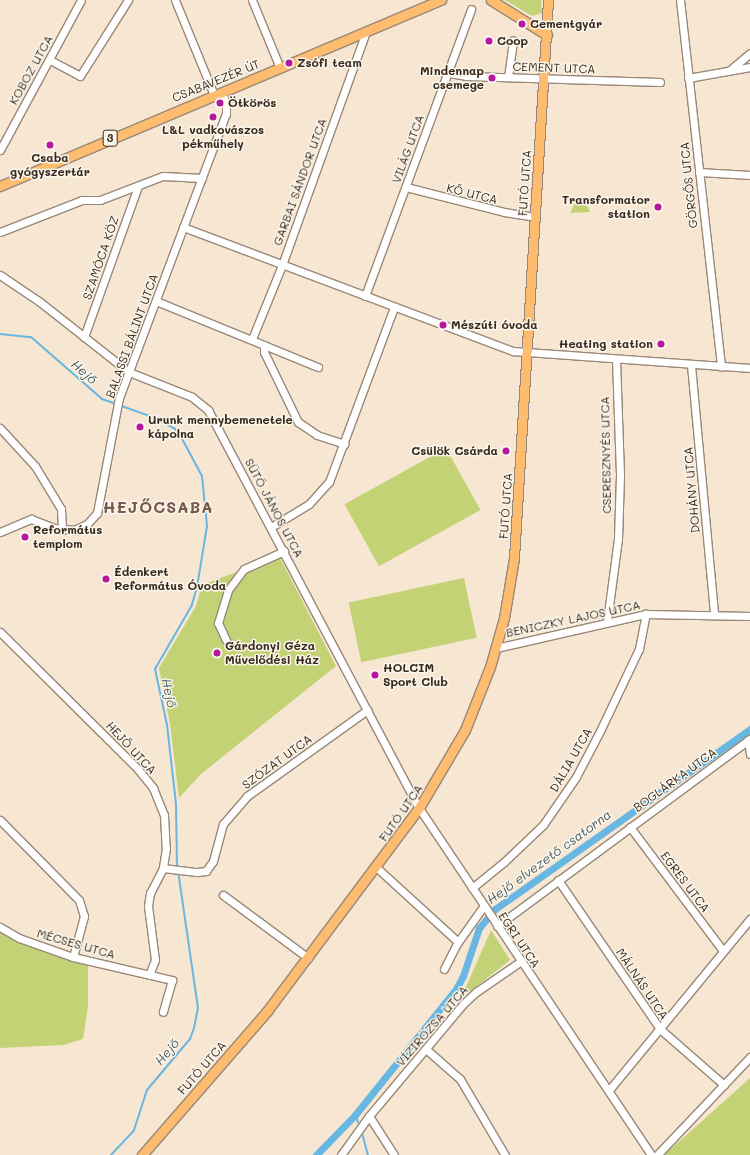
<!DOCTYPE html>
<meta charset="utf-8">
<style>
body{margin:0}
#map{position:relative;width:750px;height:1155px;overflow:hidden;background:#f7e6d1;font-family:Mali,sans-serif}
div>[style]{position:absolute}
[style*='--x']{left:calc(var(--x)*1px);top:calc(var(--y)*1px);width:calc(var(--w)*1px);rotate:calc(var(--a)*1deg)}
.green>*{inset:0;background:#c2d275;transform-origin:0 0}
.stream>*{height:2px;margin:-1px;padding:0 1px;transform-origin:1px;border-radius:1px;background:#68b6e2}
.canal>*{height:7px;margin:-3.5px;padding:0 3.5px;transform-origin:3.5px;border-radius:3.5px;background:#68b6e2}
.roads{filter:drop-shadow(1px 0 #998878) drop-shadow(-1px 0 #998878) drop-shadow(0 1px #998878) drop-shadow(0 -1px #998878)}
.minor>*{height:7px;margin:-3.5px;padding:0 3.5px;transform-origin:3.5px;border-radius:3.5px;background:#fff}
.major>*{height:9px;margin:-4.5px;padding:0 4.5px;transform-origin:4.5px;border-radius:4.5px;background:#fdbc70}
.dots>*{width:11px;height:11px;translate:-50% -50%;box-sizing:border-box;border:2px solid #fbf7ec;border-radius:50%}
span{translate:-50% -50%;white-space:nowrap;text-align:center;line-height:1.15;-webkit-text-stroke:3px #fbf7ec;paint-order:stroke}
.shield-label span{padding:1px 3px;background:#fbf7ec;border:1px solid;border-radius:3px;-webkit-text-stroke-width:0}
.shield-label{font-size:11px;color:#3b2a1e;font-weight:700}
.poi-label{font-size:12px;color:#3b2a1e;font-weight:700}
.left{translate:0 -50%;text-align:left}
.right{translate:-100% -50%;text-align:right}
.street-label{font-size:12px;color:#3b2a1e}
.water-label{font-size:13px;color:#4b5b63;font-style:italic}
.district-label{font-size:16px;color:#785a4c;font-weight:700;letter-spacing:1px}
</style>
<div id="map">
<div class="green">
<i style="clip-path:polygon(505px 0,541px 0,542px 13px,532px 16px)"></i>
<i style="clip-path:polygon(578px 197px,588px 207px,590px 212px,570px 213px)"></i>
<i style="left:446px;top:448px;width:71px;height:116px;rotate:61deg"></i>
<i style="clip-path:polygon(279px 556px,336px 666px,201px 774px,179px 798px,170px 724px,159px 668px,196px 606px,202px 585px)"></i>
<i style="left:464px;top:578px;width:61px;height:118px;rotate:78deg"></i>
<i style="clip-path:polygon(491px 930px,510px 960px,468px 993px,465px 989px)"></i>
<i style="clip-path:polygon(0 933px,88px 966px,88px 1006px,83px 1039px,63px 1045px,0 1048px)"></i>
<i style="clip-path:polygon(750px 1078px,750px 1155px,662px 1155px,672px 1148px)"></i>
</div>
<div class="stream">
<i style="--x:0;--y:334;--w:31;--a:6"></i>
<i style="--x:31;--y:337;--w:94;--a:41.1"></i>
<i style="--x:102;--y:399;--w:48;--a:19.6"></i>
<i style="--x:147;--y:415;--w:30;--a:26"></i>
<i style="--x:174;--y:428;--w:9;--a:49"></i>
<i style="--x:180;--y:435;--w:47;--a:61.8"></i>
<i style="--x:202;--y:476;--w:50;--a:84.3"></i>
<i style="--x:207;--y:526;--w:62;--a:99.3"></i>
<i style="--x:197;--y:587;--w:19;--a:106"></i>
<i style="--x:192;--y:605;--w:74;--a:120"></i>
<i style="--x:155;--y:669;--w:57;--a:77.9"></i>
<i style="--x:167;--y:725;--w:80;--a:83.5"></i>
<i style="--x:176;--y:804;--w:63;--a:89.1"></i>
<i style="--x:355;--y:1115;--w:8;--a:67"></i>
<i style="--x:362;--y:1133;--w:23;--a:75"></i>
<i style="--x:111;--y:1155;--w:34;--a:-47"></i>
<i style="--x:134;--y:1130;--w:42;--a:-72"></i>
<i style="--x:147;--y:1090;--w:67;--a:-49.9"></i>
<i style="--x:190;--y:1039;--w:12;--a:-70"></i>
<i style="--x:194;--y:1028;--w:20;--a:-79"></i>
<i style="--x:198;--y:1008;--w:138;--a:-98.3"></i>
</div>
<div class="canal">
<i style="--x:316;--y:1155;--w:56;--a:-45.7"></i>
<i style="--x:355;--y:1115;--w:161;--a:-51.3"></i>
<i style="--x:456;--y:989;--w:15;--a:-62"></i>
<i style="--x:463;--y:976;--w:51;--a:-71.6"></i>
<i style="--x:479;--y:928;--w:25;--a:-50"></i>
<i style="--x:495;--y:909;--w:312;--a:-35.2"></i>
</div>
<div class="roads">
<div class="minor">
<i style="--x:175;--y:0;--w:103;--a:67.7"></i>
<i style="--x:252;--y:0;--w:74;--a:67.6"></i>
<i style="--x:680;--y:0;--w:369;--a:83.6"></i>
<i style="--x:50;--y:60;--w:34;--a:28"></i>
<i style="--x:80;--y:76;--w:90;--a:-57.7"></i>
<i style="--x:730;--y:70;--w:26;--a:-40"></i>
<i style="--x:448;--y:73;--w:18;--a:9"></i>
<i style="--x:466;--y:76;--w:194;--a:1.8"></i>
<i style="--x:508;--y:77;--w:37;--a:-82"></i>
<i style="--x:688;--y:78;--w:63;--a:-10.1"></i>
<i style="--x:0;--y:150;--w:170;--a:-61.6"></i>
<i style="--x:699;--y:172;--w:51;--a:3.4"></i>
<i style="--x:406;--y:187;--w:101;--a:14.3"></i>
<i style="--x:504;--y:212;--w:31;--a:9"></i>
<i style="--x:183;--y:227;--w:353;--a:20.6"></i>
<i style="--x:513;--y:351;--w:238;--a:4.1"></i>
<i style="--x:0;--y:232;--w:88;--a:-21.3"></i>
<i style="--x:82;--y:200;--w:18;--a:0"></i>
<i style="--x:100;--y:200;--w:67;--a:-20.9"></i>
<i style="--x:163;--y:176;--w:39;--a:3"></i>
<i style="--x:0;--y:275;--w:48;--a:34"></i>
<i style="--x:40;--y:302;--w:113;--a:38.2"></i>
<i style="--x:129;--y:372;--w:68;--a:21.6"></i>
<i style="--x:192;--y:397;--w:21;--a:39"></i>
<i style="--x:208;--y:410;--w:450;--a:62.1"></i>
<i style="--x:419;--y:808;--w:417;--a:56.2"></i>
<i style="--x:365;--y:296;--w:306;--a:-69.7"></i>
<i style="--x:156;--y:301;--w:175;--a:22.2"></i>
<i style="--x:84;--y:337;--w:160;--a:-70.3"></i>
<i style="--x:252;--y:339;--w:80;--a:-67.9"></i>
<i style="--x:282;--y:265;--w:248;--a:-70.2"></i>
<i style="--x:264;--y:345;--w:7;--a:90"></i>
<i style="--x:264;--y:352;--w:78;--a:64.1"></i>
<i style="--x:298;--y:422;--w:23;--a:34"></i>
<i style="--x:317;--y:435;--w:29;--a:18"></i>
<i style="--x:691;--y:365;--w:250;--a:84.7"></i>
<i style="--x:0;--y:428;--w:52;--a:47.4"></i>
<i style="--x:35;--y:466;--w:50;--a:58.8"></i>
<i style="--x:61;--y:509;--w:21;--a:87"></i>
<i style="--x:271;--y:527;--w:44;--a:-31.2"></i>
<i style="--x:309;--y:504;--w:30;--a:-48"></i>
<i style="--x:329;--y:482;--w:187;--a:-69.6"></i>
<i style="--x:0;--y:532;--w:34;--a:-23"></i>
<i style="--x:31;--y:519;--w:25;--a:21"></i>
<i style="--x:54;--y:528;--w:20;--a:6"></i>
<i style="--x:74;--y:530;--w:14;--a:-25"></i>
<i style="--x:87;--y:524;--w:15;--a:-48"></i>
<i style="--x:97;--y:513;--w:117;--a:-79.2"></i>
<i style="--x:119;--y:398;--w:303;--a:-69.4"></i>
<i style="--x:226;--y:114;--w:10;--a:-90"></i>
<i style="--x:226;--y:104;--w:13;--a:-108"></i>
<i style="--x:607;--y:621;--w:83;--a:-82.4"></i>
<i style="--x:618;--y:539;--w:65;--a:-88.2"></i>
<i style="--x:620;--y:474;--w:115;--a:-92"></i>
<i style="--x:0;--y:632;--w:193;--a:44.8"></i>
<i style="--x:137;--y:768;--w:26;--a:51"></i>
<i style="--x:153;--y:788;--w:29;--a:68"></i>
<i style="--x:164;--y:815;--w:33;--a:87"></i>
<i style="--x:166;--y:848;--w:20;--a:99"></i>
<i style="--x:163;--y:868;--w:28;--a:117"></i>
<i style="--x:150;--y:893;--w:13;--a:99"></i>
<i style="--x:148;--y:906;--w:54;--a:82.6"></i>
<i style="--x:155;--y:960;--w:16;--a:112"></i>
<i style="--x:226;--y:640;--w:19;--a:-115"></i>
<i style="--x:218;--y:623;--w:34;--a:-73"></i>
<i style="--x:228;--y:590;--w:26;--a:-53"></i>
<i style="--x:244;--y:569;--w:44;--a:-24.2"></i>
<i style="--x:496;--y:648;--w:154;--a:-12.8"></i>
<i style="--x:646;--y:614;--w:104;--a:1.1"></i>
<i style="--x:748;--y:740;--w:14;--a:82"></i>
<i style="--x:0;--y:820;--w:112;--a:45.4"></i>
<i style="--x:79;--y:900;--w:17;--a:73"></i>
<i style="--x:84;--y:916;--w:42;--a:105"></i>
<i style="--x:630;--y:827;--w:155;--a:53.1"></i>
<i style="--x:376;--y:867;--w:111;--a:42.4"></i>
<i style="--x:163;--y:868;--w:34;--a:7"></i>
<i style="--x:197;--y:872;--w:9;--a:-6"></i>
<i style="--x:206;--y:871;--w:12;--a:-55"></i>
<i style="--x:213;--y:861;--w:38;--a:-75"></i>
<i style="--x:223;--y:824;--w:37;--a:-49"></i>
<i style="--x:247;--y:796;--w:148;--a:-35.6"></i>
<i style="--x:558;--y:880;--w:181;--a:55.6"></i>
<i style="--x:660;--y:1029;--w:85;--a:41.2"></i>
<i style="--x:472;--y:888;--w:41;--a:-39.1"></i>
<i style="--x:504;--y:862;--w:54;--a:-43.5"></i>
<i style="--x:543;--y:825;--w:58;--a:-55.5"></i>
<i style="--x:576;--y:777;--w:52;--a:-62.4"></i>
<i style="--x:600;--y:731;--w:91;--a:-64.6"></i>
<i style="--x:639;--y:649;--w:36;--a:-79"></i>
<i style="--x:223;--y:895;--w:106;--a:36.5"></i>
<i style="--x:497;--y:926;--w:315;--a:-36.5"></i>
<i style="--x:0;--y:927;--w:22;--a:30"></i>
<i style="--x:19;--y:938;--w:57;--a:19.4"></i>
<i style="--x:73;--y:957;--w:102;--a:13.1"></i>
<i style="--x:172;--y:980;--w:33;--a:106"></i>
<i style="--x:444;--y:969;--w:30;--a:-63"></i>
<i style="--x:458;--y:942;--w:43;--a:-54.5"></i>
<i style="--x:427;--y:1050;--w:44;--a:41.3"></i>
<i style="--x:460;--y:1079;--w:88;--a:59.4"></i>
<i style="--x:609;--y:1090;--w:222;--a:-50.5"></i>
<i style="--x:369;--y:1116;--w:46;--a:57.3"></i>
<i style="--x:341;--y:1155;--w:48;--a:-54.3"></i>
<i style="--x:369;--y:1116;--w:146;--a:-50"></i>
<i style="--x:463;--y:1004;--w:18;--a:-43"></i>
<i style="--x:476;--y:992;--w:55;--a:-34.6"></i>
<i style="--x:657;--y:1155;--w:135;--a:-46.5"></i>
</div>
<div class="major">
<i style="--x:491;--y:0;--w:66;--a:32"></i>
<i style="--x:0;--y:186;--w:479;--a:-22.9"></i>
<i style="--x:142;--y:1155;--w:191;--a:-49"></i>
<i style="--x:267;--y:1011;--w:254;--a:-53.2"></i>
<i style="--x:419;--y:808;--w:91;--a:-59.5"></i>
<i style="--x:465;--y:730;--w:68;--a:-68.4"></i>
<i style="--x:490;--y:667;--w:51;--a:-74.1"></i>
<i style="--x:504;--y:618;--w:61;--a:-80.5"></i>
<i style="--x:514;--y:558;--w:559;--a:-86.51"></i>
</div>
</div>
<div class="dots">
<i style="left:522px;top:24px;background:#b5179e"></i>
<i style="left:489px;top:41px;background:#b5179e"></i>
<i style="left:289px;top:63px;background:#b5179e"></i>
<i style="left:492px;top:78px;background:#b5179e"></i>
<i style="left:220px;top:103px;background:#b5179e"></i>
<i style="left:213px;top:117px;background:#b5179e"></i>
<i style="left:50px;top:145px;background:#b5179e"></i>
<i style="left:658px;top:207px;background:#b5179e"></i>
<i style="left:443px;top:325px;background:#b5179e"></i>
<i style="left:661px;top:344px;background:#b5179e"></i>
<i style="left:140px;top:427px;background:#b5179e"></i>
<i style="left:506px;top:451px;background:#b5179e"></i>
<i style="left:25px;top:537px;background:#b5179e"></i>
<i style="left:106px;top:579px;background:#b5179e"></i>
<i style="left:217px;top:653px;background:#b5179e"></i>
<i style="left:375px;top:675px;background:#b5179e"></i>
</div>
<div class="shield-label">
<span style="left:110px;top:138px">3</span>
</div>
<div class="poi-label">
<span class="left" style="left:530px;top:24px">Cementgyár</span>
<span class="left" style="left:497px;top:41px">Coop</span>
<span class="left" style="left:297px;top:63px">Zsófi team</span>
<span class="right" style="left:484px;top:78px">Mindennap<br>csemege</span>
<span class="left" style="left:228px;top:103px">Ötkörös</span>
<span style="left:213px;top:137px">L&amp;L vadkovászos<br>pékműhely</span>
<span style="left:50px;top:165px">Csaba<br>gyógyszertár</span>
<span class="right" style="left:650px;top:207px">Transformator<br>station</span>
<span class="left" style="left:451px;top:325px">Mészúti óvoda</span>
<span class="right" style="left:653px;top:344px">Heating station</span>
<span class="left" style="left:148px;top:427px">Urunk mennybemenetele<br>kápolna</span>
<span class="right" style="left:498px;top:451px">Csülök Csárda</span>
<span class="left" style="left:33px;top:537px">Református<br>templom</span>
<span class="left" style="left:114px;top:579px">Édenkert<br>Református Óvoda</span>
<span class="left" style="left:225px;top:653px">Gárdonyi Géza<br>Művelődési Ház</span>
<span class="left" style="left:383px;top:675px">HOLCIM<br>Sport Club</span>
</div>
<div class="street-label">
<span style="left:554px;top:68px;rotate:2deg">CEMENT UTCA</span>
<span style="left:31px;top:70px;rotate:-61deg">KOBOZ UTCA</span>
<span style="left:216px;top:81px;rotate:-22deg">CSABAVEZÉR ÚT</span>
<span style="left:408px;top:149px;rotate:-70deg">VILÁG UTCA</span>
<span style="left:300px;top:182px;rotate:-70deg">GARBAI SÁNDOR UTCA</span>
<span style="left:525px;top:183px;rotate:-86deg">FUTÓ UTCA</span>
<span style="left:689px;top:185px;rotate:-96deg">GÖRGŐS UTCA</span>
<span style="left:472px;top:194px;rotate:14deg">KŐ UTCA</span>
<span style="left:101px;top:258px;rotate:-71deg">SZAMÓCA KÖZ</span>
<span style="left:132px;top:336px;rotate:-70deg">BALASSI BÁLINT UTCA</span>
<span style="left:606px;top:455px;rotate:-91deg">CSERESZNYÉS UTCA</span>
<span style="left:692px;top:490px;rotate:-95deg">DOHÁNY UTCA</span>
<span style="left:506px;top:506px;rotate:-86deg">FUTÓ UTCA</span>
<span style="left:274px;top:508px;rotate:62deg">SÜTŐ JÁNOS UTCA</span>
<span style="left:573px;top:619px;rotate:-12deg">BENICZKY LAJOS UTCA</span>
<span style="left:131px;top:748px;rotate:47deg">HEJŐ UTCA</span>
<span style="left:571px;top:760px;rotate:-60deg">DÁLIA UTCA</span>
<span style="left:277px;top:762px;rotate:-36deg">SZÓZAT UTCA</span>
<span style="left:675px;top:780px;rotate:-36deg">BOGLÁRKA UTCA</span>
<span style="left:401px;top:813px;rotate:-55deg">FUTÓ UTCA</span>
<span style="left:685px;top:882px;rotate:53deg">EGRES UTCA</span>
<span style="left:519px;top:940px;rotate:56deg">EGRI UTCA</span>
<span style="left:76px;top:944px;rotate:16deg">MÉCSES UTCA</span>
<span style="left:642px;top:984px;rotate:56deg">MÁLNÁS UTCA</span>
<span style="left:432px;top:1026px;rotate:-49deg">VÍZIRÓZSA UTCA</span>
<span style="left:202px;top:1068px;rotate:-49deg">FUTÓ UTCA</span>
</div>
<div class="water-label">
<span style="left:84px;top:372px;rotate:41deg">Hejő</span>
<span style="left:169px;top:693px;rotate:78deg">Hejő</span>
<span style="left:549px;top:857px;rotate:-36deg">Hejő elvezető csatorna</span>
<span style="left:167px;top:1052px;rotate:-50deg">Hejő</span>
</div>
<div class="district-label">
<span style="left:158px;top:507px">HEJŐCSABA</span>
</div>
</div>
